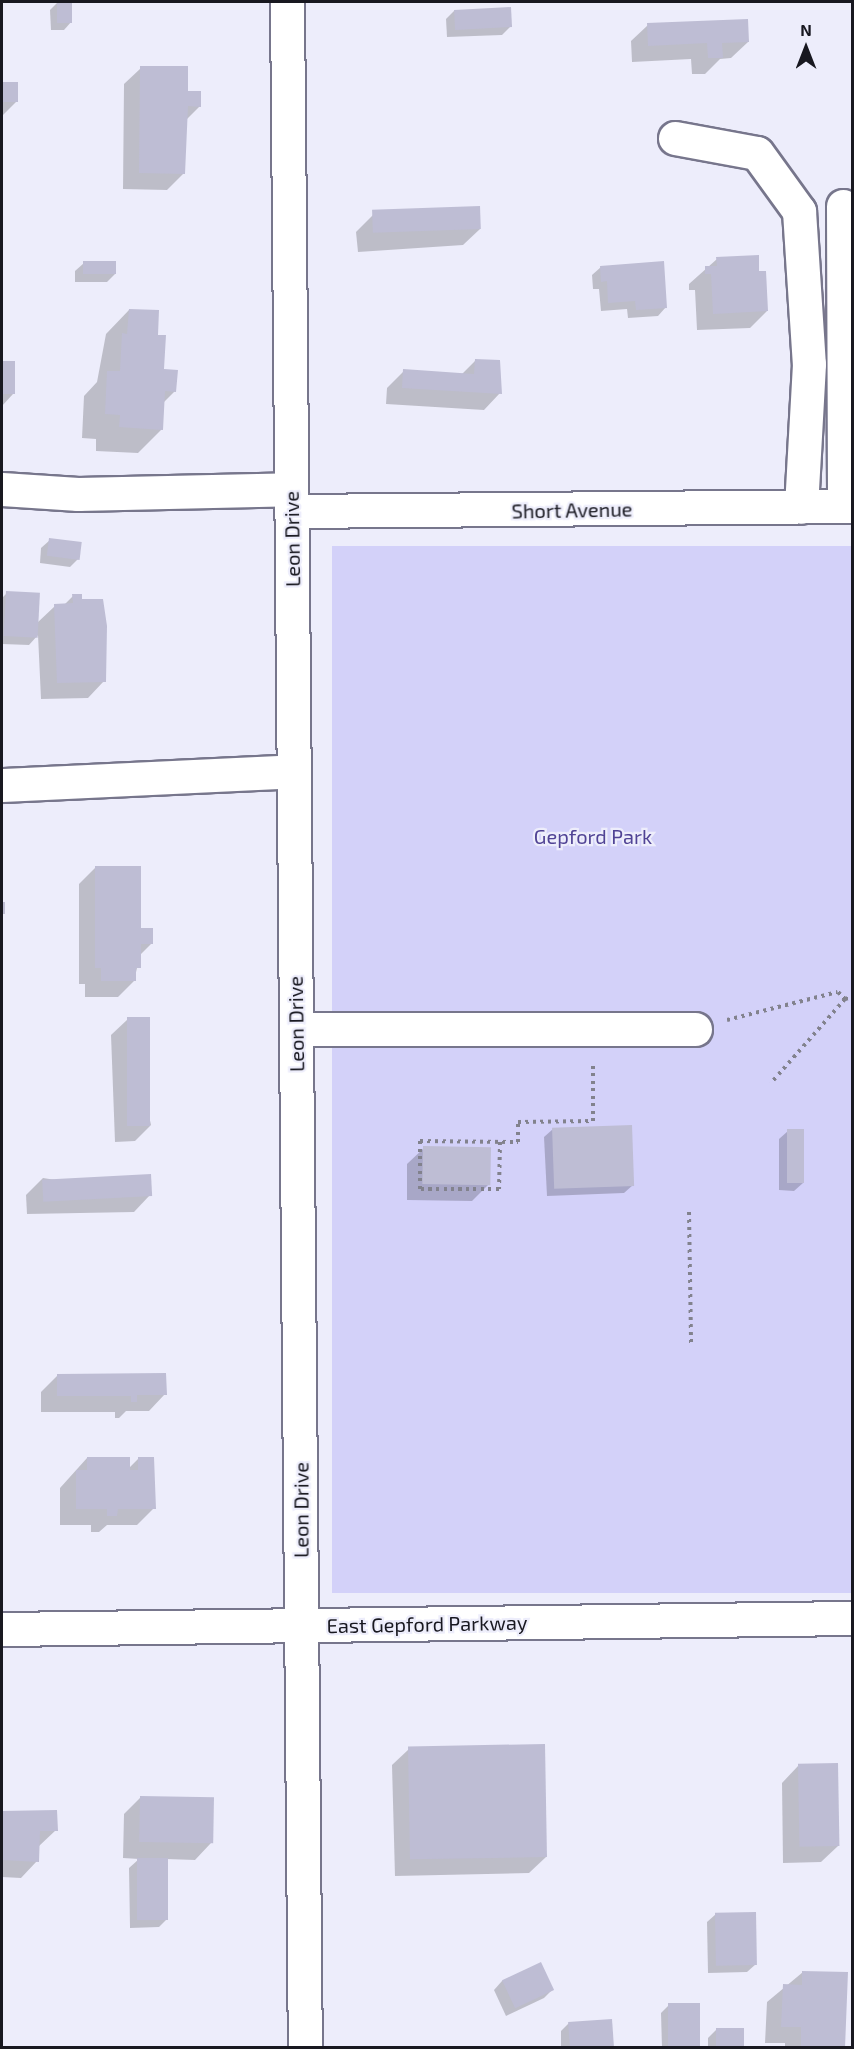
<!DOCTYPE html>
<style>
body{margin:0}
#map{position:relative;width:854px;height:2049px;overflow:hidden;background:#ededfb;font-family:"Exo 2",sans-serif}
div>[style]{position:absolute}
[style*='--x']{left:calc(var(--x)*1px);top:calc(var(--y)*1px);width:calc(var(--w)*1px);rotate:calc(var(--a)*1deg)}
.green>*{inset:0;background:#d3d1f9;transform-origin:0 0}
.shadow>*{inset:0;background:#0003}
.building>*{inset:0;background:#bebdd4;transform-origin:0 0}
.path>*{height:4px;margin-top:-2px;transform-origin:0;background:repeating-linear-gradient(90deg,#82828d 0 3px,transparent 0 7.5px)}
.roads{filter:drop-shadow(2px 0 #77768c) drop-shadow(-2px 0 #77768c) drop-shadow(0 2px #77768c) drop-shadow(0 -2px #77768c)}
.minor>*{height:33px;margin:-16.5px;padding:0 16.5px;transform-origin:16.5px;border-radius:16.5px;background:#fff}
span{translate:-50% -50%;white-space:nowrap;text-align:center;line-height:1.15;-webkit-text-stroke:4.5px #ededfb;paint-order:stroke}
.street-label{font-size:20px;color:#181820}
.park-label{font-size:20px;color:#504395}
.frame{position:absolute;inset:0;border:3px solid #181820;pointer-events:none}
.north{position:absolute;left:776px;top:18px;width:60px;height:60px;-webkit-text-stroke:4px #ededfb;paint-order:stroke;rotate:0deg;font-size:16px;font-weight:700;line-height:24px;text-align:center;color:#181820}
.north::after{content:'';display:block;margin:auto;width:21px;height:27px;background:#181820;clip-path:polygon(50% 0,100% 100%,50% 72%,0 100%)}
</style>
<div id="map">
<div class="green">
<i style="left:852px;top:546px;width:1047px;height:520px;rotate:90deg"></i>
</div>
<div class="shadow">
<i style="clip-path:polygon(58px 2px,71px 2px,72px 21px,64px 30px,51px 30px,50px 10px)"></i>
<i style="clip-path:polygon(455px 10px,510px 27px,502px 35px,447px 37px,446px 19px)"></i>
<i style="clip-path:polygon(648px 25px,748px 42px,731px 58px,720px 59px,705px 74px,692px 74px,691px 59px,632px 62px,631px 41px)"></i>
<i style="clip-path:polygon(141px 68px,186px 93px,200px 106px,186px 120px,184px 173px,167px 190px,123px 189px,124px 84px)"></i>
<i style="clip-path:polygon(17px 83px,17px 101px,2px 116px,2px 84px)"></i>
<i style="clip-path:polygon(373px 215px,480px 229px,463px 245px,358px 252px,356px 232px)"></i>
<i style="clip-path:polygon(717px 259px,758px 272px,767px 311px,750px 328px,697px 330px,695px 290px,689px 290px,689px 284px)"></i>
<i style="clip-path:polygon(84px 263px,115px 274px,107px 282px,75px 282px,75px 271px)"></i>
<i style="clip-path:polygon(601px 267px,666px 307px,658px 316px,628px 318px,627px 309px,601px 311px,599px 289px,593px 289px,592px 275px)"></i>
<i style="clip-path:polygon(129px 310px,156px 336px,162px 371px,175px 391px,163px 403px,162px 429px,138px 453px,96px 451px,96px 439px,82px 438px,84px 396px,97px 382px,106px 334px)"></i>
<i style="clip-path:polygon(475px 361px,500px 393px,484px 410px,386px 404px,387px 388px,404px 371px,462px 374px)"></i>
<i style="clip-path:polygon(2px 362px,14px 363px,13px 394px,2px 406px)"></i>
<i style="clip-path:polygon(50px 540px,78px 559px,70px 567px,40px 563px,41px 548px)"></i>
<i style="clip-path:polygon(7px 593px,37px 623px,55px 606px,64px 605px,73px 596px,104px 681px,88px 698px,41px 699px,38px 635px,29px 645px,2px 644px,2px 598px)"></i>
<i style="clip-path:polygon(96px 867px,151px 944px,140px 955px,134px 981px,118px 997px,85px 997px,85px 984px,79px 984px,79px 884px)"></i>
<i style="clip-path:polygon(128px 1019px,151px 1125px,135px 1141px,115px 1142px,111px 1035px)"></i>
<i style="clip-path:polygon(553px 1129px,633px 1185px,624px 1193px,547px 1196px,544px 1137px)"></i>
<i style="clip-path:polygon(788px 1131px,803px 1183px,794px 1191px,779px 1190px,779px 1139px)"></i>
<i style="clip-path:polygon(424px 1148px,489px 1184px,472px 1201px,407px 1200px,407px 1164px)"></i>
<i style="clip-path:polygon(43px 1178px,150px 1195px,134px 1212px,27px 1214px,26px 1195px)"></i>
<i style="clip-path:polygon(57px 1376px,165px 1394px,149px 1411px,126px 1411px,119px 1418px,115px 1418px,115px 1412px,41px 1412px,41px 1392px)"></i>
<i style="clip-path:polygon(87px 1458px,128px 1469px,138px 1459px,154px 1508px,137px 1525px,107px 1525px,99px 1532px,91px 1532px,91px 1525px,60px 1525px,60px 1488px)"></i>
<i style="clip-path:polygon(409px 1749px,546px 1857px,529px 1873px,395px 1876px,392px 1765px)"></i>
<i style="clip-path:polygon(798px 1766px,838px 1846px,821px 1862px,783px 1863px,782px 1783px)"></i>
<i style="clip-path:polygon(141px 1797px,211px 1843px,195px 1860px,166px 1859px,167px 1919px,159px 1927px,130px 1928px,129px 1868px,139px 1859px,123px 1858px,124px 1814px)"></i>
<i style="clip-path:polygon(2px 1812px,56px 1812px,56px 1830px,38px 1847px,37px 1861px,21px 1878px,2px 1877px)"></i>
<i style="clip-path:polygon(716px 1914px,756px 1964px,747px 1972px,708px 1973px,707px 1922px)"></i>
<i style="clip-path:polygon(540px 1964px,552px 1990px,544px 1998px,506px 2016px,494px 1990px,502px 1981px)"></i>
<i style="clip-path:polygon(803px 1972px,843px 2048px,785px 2048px,785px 2043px,765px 2043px,767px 2002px)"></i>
<i style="clip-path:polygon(669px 2005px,699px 2046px,698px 2048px,662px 2048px,661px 2013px)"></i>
<i style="clip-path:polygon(569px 2023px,613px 2048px,561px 2048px,561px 2031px)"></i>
<i style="clip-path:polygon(717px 2029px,742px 2048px,708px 2048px,708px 2038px)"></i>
</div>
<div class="building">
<i style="left:57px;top:2px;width:15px;height:21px"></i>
<i style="left:511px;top:7px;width:20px;height:57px;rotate:87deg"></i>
<i style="clip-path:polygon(748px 19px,749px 42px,722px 43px,723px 58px,708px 58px,707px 43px,648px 46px,647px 23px)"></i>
<i style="clip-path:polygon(140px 66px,188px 66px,188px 91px,201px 91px,201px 107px,188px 106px,185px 174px,139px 173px)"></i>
<i style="left:2px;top:82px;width:16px;height:20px"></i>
<i style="left:480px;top:206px;width:23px;height:108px;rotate:88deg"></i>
<i style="clip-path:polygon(759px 255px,759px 271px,766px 271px,768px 311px,713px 314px,711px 274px,705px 274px,705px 266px,717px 266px,716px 257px)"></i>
<i style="left:83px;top:261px;width:33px;height:13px"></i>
<i style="clip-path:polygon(664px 261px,667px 308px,636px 310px,635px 301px,608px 303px,607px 281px,601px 282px,600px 266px)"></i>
<i style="clip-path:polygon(129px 309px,159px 310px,158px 335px,166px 335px,164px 369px,178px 370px,176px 392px,165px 391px,163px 430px,119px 427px,120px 415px,105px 414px,107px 371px,120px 371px,122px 333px,127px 334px)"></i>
<i style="clip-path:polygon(475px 359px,500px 360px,502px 394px,402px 388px,403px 369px,474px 374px)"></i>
<i style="left:2px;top:361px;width:13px;height:33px"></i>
<i style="left:49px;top:538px;width:33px;height:18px;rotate:7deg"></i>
<i style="left:6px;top:591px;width:34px;height:45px;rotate:3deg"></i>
<i style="clip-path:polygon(72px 594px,82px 594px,82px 599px,103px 599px,107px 626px,106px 682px,57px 683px,54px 604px,73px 603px)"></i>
<i style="clip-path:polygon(95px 866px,141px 866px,141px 928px,153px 928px,153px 944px,141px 944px,141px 968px,136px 968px,136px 981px,101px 981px,101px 968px,95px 968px)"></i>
<i style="left:2px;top:902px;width:3px;height:12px"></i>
<i style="left:127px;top:1017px;width:23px;height:109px"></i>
<i style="left:632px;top:1125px;width:61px;height:80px;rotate:88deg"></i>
<i style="left:787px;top:1129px;width:17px;height:54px"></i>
<i style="left:423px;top:1146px;width:68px;height:38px;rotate:1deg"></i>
<i style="left:151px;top:1174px;width:22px;height:109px;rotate:87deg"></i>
<i style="clip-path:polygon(166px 1373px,167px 1395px,137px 1395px,137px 1402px,131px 1402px,131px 1396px,57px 1396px,57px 1374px)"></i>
<i style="clip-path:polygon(87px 1457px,130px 1457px,130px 1470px,138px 1470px,138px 1457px,154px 1457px,156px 1509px,118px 1509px,117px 1516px,107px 1516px,107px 1509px,76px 1509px,76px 1470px,87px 1470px)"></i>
<i style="left:545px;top:1744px;width:113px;height:137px;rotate:89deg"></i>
<i style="left:838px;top:1763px;width:83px;height:40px;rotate:89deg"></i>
<i style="left:140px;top:1796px;width:74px;height:46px;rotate:1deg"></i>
<i style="clip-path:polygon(57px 1810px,58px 1831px,40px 1831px,39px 1862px,2px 1860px,2px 1811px)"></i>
<i style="left:137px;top:1858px;width:31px;height:62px"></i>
<i style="left:756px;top:1912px;width:53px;height:41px;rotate:89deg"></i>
<i style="left:541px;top:1962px;width:31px;height:43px;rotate:65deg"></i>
<i style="clip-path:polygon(802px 1971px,848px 1972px,845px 2048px,801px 2048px,801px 2027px,781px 2027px,783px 1984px,802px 1985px)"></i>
<i style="left:668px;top:2003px;width:32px;height:45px"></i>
<i style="left:612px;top:2019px;width:29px;height:44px;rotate:86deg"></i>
<i style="left:716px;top:2028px;width:28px;height:20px"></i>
</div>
<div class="path">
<i style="--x:845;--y:999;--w:7;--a:-16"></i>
<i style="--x:727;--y:1020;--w:114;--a:-14.2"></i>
<i style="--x:838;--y:992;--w:10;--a:45"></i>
<i style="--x:845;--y:999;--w:112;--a:131.4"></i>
<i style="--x:500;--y:1142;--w:47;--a:91.2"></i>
<i style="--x:499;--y:1189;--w:79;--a:180"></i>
<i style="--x:420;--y:1189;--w:48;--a:-90"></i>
<i style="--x:420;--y:1141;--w:98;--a:0.6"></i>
<i style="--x:518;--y:1142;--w:20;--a:-90"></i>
<i style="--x:518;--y:1122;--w:75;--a:-0.8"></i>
<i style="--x:593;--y:1121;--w:59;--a:-90"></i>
<i style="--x:689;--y:1212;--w:133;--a:89.1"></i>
</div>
<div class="roads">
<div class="minor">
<i style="--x:287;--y:2;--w:2046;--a:89.5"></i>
<i style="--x:675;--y:138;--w:83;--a:10.4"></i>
<i style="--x:757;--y:153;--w:72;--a:54.1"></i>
<i style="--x:799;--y:211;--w:153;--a:86.3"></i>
<i style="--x:809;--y:364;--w:143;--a:93.2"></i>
<i style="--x:843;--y:206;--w:300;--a:89.8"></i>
<i style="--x:2;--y:489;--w:76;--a:3.8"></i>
<i style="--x:78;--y:494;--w:213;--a:-1.3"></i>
<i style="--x:292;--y:511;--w:560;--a:-0.51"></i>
<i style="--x:2;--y:785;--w:292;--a:-2.7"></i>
<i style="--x:297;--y:1029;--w:398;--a:0"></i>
<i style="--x:2;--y:1629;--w:850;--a:-0.74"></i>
</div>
</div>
<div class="street-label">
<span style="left:572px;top:510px;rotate:-1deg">Short Avenue</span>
<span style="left:292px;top:539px;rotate:-91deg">Leon Drive</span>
<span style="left:296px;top:1024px;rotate:-91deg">Leon Drive</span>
<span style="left:301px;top:1510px;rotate:-90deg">Leon Drive</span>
<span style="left:427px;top:1624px;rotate:-1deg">East Gepford Parkway</span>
</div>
<div class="park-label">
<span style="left:593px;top:836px">Gepford Park</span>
</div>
<div class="frame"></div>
<div class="north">N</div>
</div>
